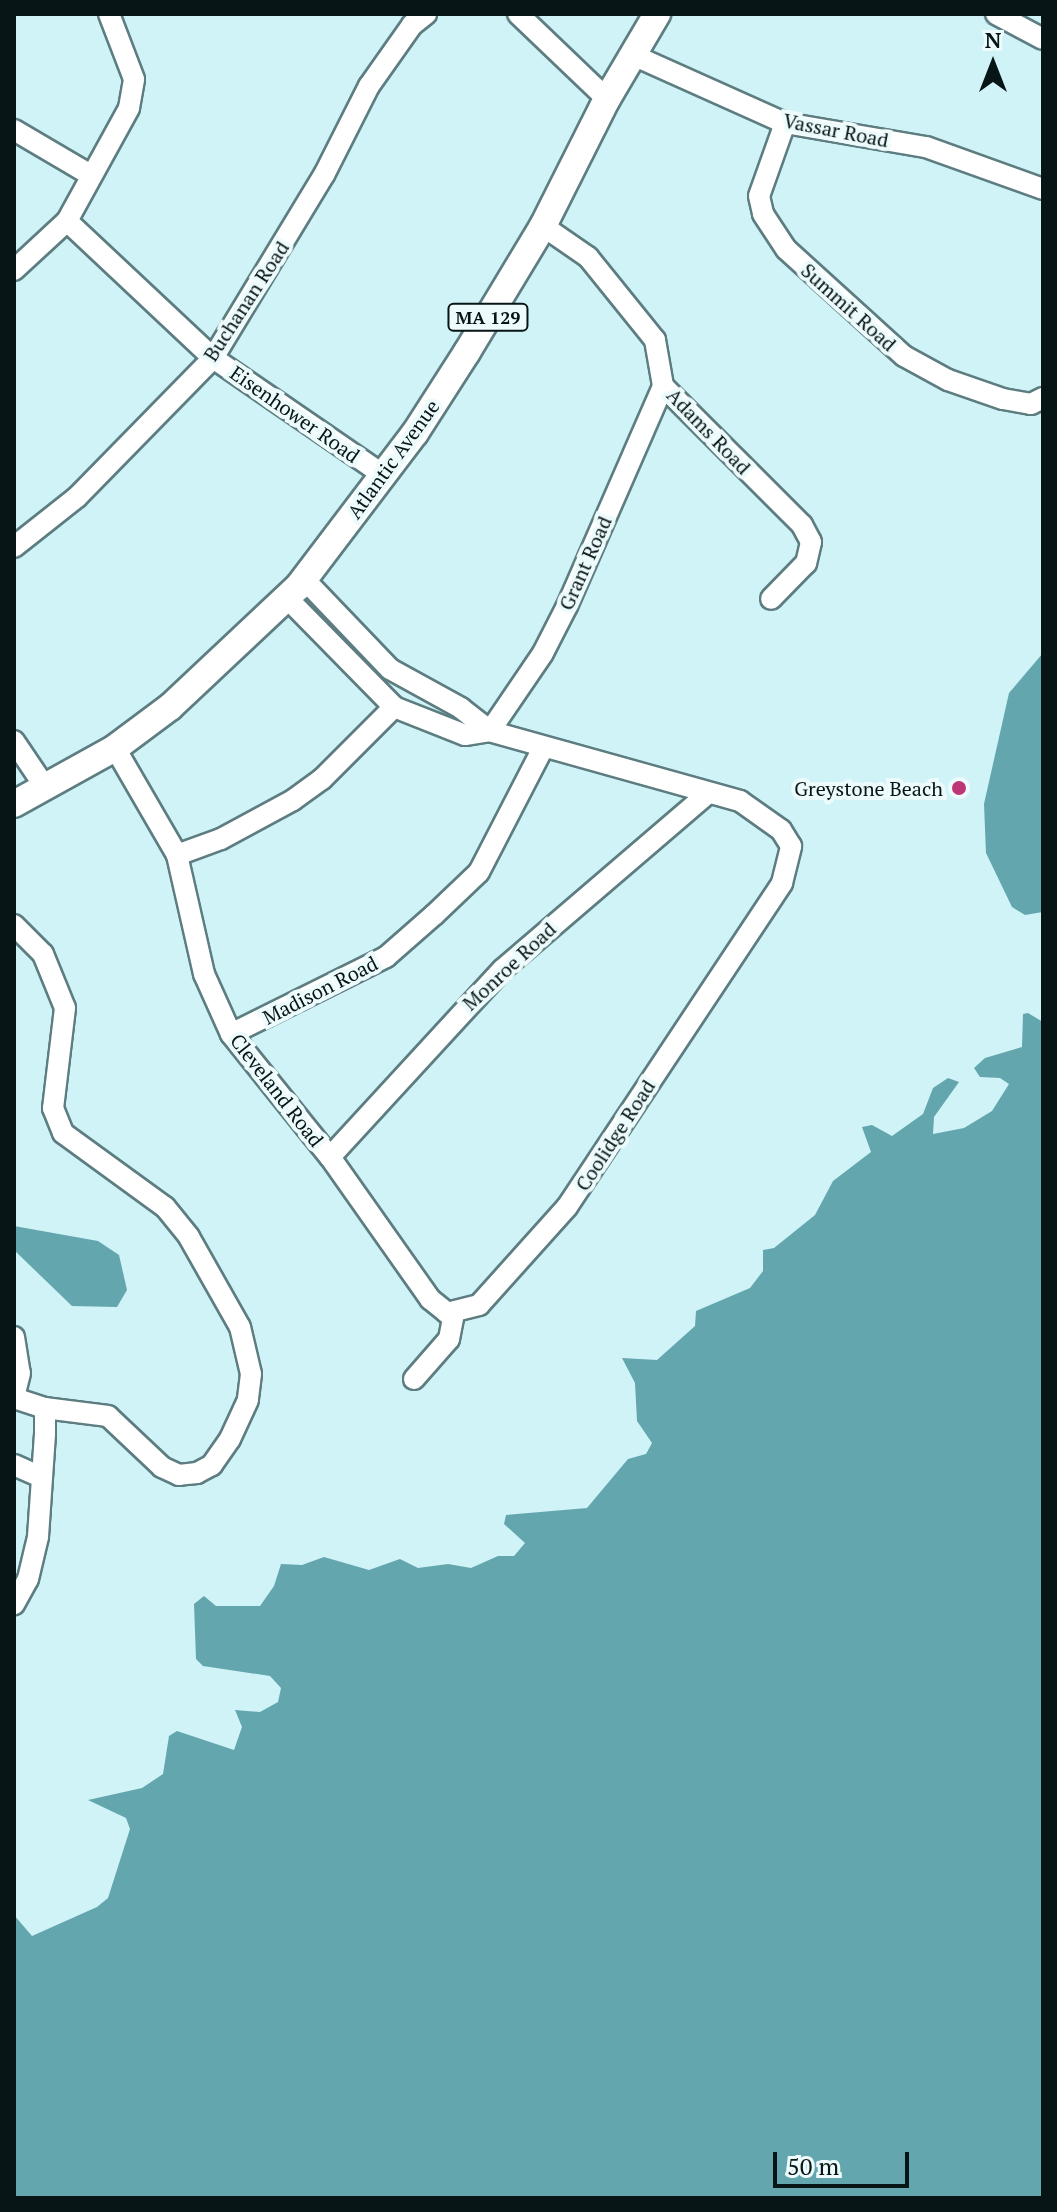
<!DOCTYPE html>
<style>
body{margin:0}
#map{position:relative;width:1057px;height:2212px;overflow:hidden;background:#cff3f7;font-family:"PT Serif",serif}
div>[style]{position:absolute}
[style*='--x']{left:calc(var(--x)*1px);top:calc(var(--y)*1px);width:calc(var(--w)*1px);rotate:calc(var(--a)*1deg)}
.water>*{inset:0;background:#64a6ae}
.roads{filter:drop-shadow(2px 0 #5d7d81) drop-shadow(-2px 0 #5d7d81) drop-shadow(0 2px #5d7d81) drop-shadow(0 -2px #5d7d81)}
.minor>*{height:20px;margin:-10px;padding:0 10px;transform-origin:10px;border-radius:10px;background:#fff}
.major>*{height:26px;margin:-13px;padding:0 13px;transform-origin:13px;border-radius:13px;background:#fff}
.dots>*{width:22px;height:22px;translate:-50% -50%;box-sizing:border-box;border:4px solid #edfbfd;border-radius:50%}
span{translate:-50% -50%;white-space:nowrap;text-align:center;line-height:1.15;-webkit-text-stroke:8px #edfbfd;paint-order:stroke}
.shield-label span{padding:2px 6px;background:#edfbfd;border:2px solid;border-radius:6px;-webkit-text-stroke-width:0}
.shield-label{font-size:18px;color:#081516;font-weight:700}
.street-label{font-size:20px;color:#081516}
.poi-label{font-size:20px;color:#081516}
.right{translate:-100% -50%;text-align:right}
.frame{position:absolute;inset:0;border:16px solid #081516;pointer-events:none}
.north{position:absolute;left:953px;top:24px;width:80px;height:80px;-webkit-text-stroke:6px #edfbfd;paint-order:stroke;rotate:0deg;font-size:22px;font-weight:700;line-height:32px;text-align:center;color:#081516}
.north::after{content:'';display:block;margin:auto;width:28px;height:36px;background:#081516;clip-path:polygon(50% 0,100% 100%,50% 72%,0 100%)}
.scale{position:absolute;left:773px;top:2152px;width:136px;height:36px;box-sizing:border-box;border:4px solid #081516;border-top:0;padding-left:10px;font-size:24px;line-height:28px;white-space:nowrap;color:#081516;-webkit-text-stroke:6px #edfbfd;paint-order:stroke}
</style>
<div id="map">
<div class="water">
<i style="clip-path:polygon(1043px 653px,1043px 912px,1025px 915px,1012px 907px,986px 853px,984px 804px,1009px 693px)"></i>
<i style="clip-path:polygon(1028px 1013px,1043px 1022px,1043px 2198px,14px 2198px,14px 1915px,32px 1936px,97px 1907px,108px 1898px,130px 1829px,126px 1818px,88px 1800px,142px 1788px,163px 1774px,169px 1736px,177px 1731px,234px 1750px,242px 1727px,235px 1710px,260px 1712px,278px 1702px,281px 1688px,270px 1676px,203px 1666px,196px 1659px,194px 1604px,204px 1596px,216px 1606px,260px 1606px,274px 1586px,281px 1564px,302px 1565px,324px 1557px,369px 1570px,400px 1559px,418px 1568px,448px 1564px,471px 1568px,498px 1556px,514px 1556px,525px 1543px,504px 1524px,506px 1515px,587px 1508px,628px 1459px,646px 1454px,652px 1443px,637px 1421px,635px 1383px,622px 1358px,657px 1360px,695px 1326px,696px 1311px,750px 1288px,763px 1271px,763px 1250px,774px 1248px,815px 1215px,833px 1181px,871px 1152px,862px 1127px,872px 1125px,892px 1136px,923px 1114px,933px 1088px,948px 1078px,959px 1082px,934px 1117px,933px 1134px,964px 1128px,992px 1111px,1009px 1084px,1000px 1078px,980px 1077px,974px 1068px,985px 1058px,1022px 1047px,1023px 1014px)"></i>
<i style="clip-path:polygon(14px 1226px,98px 1241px,119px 1255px,127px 1290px,117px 1307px,72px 1306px,14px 1250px)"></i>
</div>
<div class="roads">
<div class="minor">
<i style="--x:518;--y:14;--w:123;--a:43.7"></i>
<i style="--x:996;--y:14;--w:53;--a:28"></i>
<i style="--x:635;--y:56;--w:164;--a:24.1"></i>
<i style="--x:785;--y:123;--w:143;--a:9.7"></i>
<i style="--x:926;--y:147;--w:124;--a:19.7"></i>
<i style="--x:785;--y:123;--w:77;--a:109.6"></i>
<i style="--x:759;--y:196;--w:18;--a:77"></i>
<i style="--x:763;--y:214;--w:42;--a:56.7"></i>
<i style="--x:786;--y:249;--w:159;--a:42.2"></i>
<i style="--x:904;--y:356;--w:50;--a:28.6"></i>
<i style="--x:948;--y:380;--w:58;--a:19.1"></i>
<i style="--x:1003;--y:399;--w:28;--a:10"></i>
<i style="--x:1031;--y:404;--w:13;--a:-27"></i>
<i style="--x:14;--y:130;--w:87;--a:30.4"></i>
<i style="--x:67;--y:221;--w:200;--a:43.2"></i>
<i style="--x:213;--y:358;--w:206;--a:34.5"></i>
<i style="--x:543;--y:226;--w:55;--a:34.6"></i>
<i style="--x:588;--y:257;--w:107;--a:51.1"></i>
<i style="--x:655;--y:340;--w:47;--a:80.1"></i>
<i style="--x:663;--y:386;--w:197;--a:45"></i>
<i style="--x:802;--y:525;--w:19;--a:62"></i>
<i style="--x:811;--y:542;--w:22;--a:103"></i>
<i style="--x:806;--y:563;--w:50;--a:134.2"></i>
<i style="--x:14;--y:270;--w:72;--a:-42.8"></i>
<i style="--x:67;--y:221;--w:129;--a:-61.2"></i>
<i style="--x:129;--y:108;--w:29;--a:-80"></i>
<i style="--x:134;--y:79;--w:70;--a:-111"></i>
<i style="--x:14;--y:547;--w:80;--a:-38.4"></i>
<i style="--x:77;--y:497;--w:194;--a:-45.6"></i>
<i style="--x:213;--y:358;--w:214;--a:-58.8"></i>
<i style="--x:324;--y:175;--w:100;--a:-63.2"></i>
<i style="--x:369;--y:86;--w:75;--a:-54.8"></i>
<i style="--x:412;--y:25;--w:18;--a:-38"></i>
<i style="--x:287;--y:598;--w:153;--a:45.5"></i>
<i style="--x:394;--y:707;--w:76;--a:21.5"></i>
<i style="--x:465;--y:735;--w:25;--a:-9"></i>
<i style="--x:490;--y:731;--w:94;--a:-55.8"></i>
<i style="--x:543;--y:653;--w:53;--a:-62.9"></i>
<i style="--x:567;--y:606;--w:240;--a:-66.4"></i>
<i style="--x:14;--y:741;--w:55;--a:56"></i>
<i style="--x:115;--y:748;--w:124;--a:59.9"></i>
<i style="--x:177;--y:855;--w:122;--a:77.2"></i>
<i style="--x:204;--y:974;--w:66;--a:65.8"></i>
<i style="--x:231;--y:1034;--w:158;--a:51.2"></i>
<i style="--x:330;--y:1157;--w:174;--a:54.8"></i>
<i style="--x:430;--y:1299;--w:22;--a:39"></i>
<i style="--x:447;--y:1313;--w:33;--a:-14"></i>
<i style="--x:479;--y:1305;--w:132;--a:-48.1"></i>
<i style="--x:567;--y:1207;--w:389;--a:-56.4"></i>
<i style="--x:782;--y:883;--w:38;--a:-76"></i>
<i style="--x:791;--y:846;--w:19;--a:-122"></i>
<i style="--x:781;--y:830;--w:50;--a:-144.7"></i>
<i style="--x:740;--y:801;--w:260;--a:-164.4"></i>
<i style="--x:490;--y:731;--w:37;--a:-142"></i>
<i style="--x:461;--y:708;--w:81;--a:-151.2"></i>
<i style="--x:390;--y:669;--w:124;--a:-133.7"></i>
<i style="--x:177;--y:855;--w:47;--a:-20"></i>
<i style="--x:221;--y:839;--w:82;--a:-28.4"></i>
<i style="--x:293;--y:800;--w:36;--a:-36"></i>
<i style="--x:322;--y:779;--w:102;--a:-45"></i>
<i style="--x:14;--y:925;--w:41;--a:45"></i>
<i style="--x:43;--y:954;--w:58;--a:67.8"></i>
<i style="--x:65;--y:1008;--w:101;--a:96.8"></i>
<i style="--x:53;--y:1108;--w:27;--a:68"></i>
<i style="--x:63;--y:1133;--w:126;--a:36"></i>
<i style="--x:165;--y:1207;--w:38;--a:51"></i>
<i style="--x:189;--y:1237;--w:103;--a:60.5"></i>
<i style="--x:240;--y:1327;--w:48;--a:76.8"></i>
<i style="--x:251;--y:1374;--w:26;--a:97"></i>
<i style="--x:248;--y:1400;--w:43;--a:114.8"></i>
<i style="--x:230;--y:1439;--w:32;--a:125"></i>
<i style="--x:212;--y:1465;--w:17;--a:152"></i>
<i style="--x:197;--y:1473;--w:18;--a:174"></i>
<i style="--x:179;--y:1475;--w:19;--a:-155"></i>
<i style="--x:162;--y:1467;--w:74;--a:-136.6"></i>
<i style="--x:108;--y:1416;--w:64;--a:-172.8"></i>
<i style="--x:231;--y:1034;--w:173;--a:-26.4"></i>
<i style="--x:386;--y:957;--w:64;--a:-41.2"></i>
<i style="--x:434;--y:915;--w:62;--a:-43.7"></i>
<i style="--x:479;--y:872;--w:140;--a:-62.7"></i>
<i style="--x:330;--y:1157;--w:255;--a:-47.4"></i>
<i style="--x:503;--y:969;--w:267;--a:-40.6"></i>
<i style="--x:14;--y:1337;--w:36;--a:81"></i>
<i style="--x:20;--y:1373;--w:25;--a:104"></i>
<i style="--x:414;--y:1379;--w:53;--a:-48.8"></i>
<i style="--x:449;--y:1339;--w:26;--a:-79"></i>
<i style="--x:14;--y:1398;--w:33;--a:18"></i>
<i style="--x:45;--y:1408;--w:26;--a:90"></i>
<i style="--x:45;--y:1434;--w:103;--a:93.9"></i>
<i style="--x:38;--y:1537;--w:43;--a:103.4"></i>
<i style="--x:28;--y:1579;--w:29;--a:119"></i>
<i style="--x:14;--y:1465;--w:30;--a:24"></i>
</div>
<div class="major">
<i style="--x:14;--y:804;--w:115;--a:-29"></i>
<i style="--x:115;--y:748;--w:69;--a:-36.7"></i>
<i style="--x:170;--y:707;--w:175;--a:-43.2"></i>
<i style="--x:298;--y:587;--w:193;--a:-52.8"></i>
<i style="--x:415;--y:433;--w:96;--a:-57.3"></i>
<i style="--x:467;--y:352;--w:147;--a:-58.9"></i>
<i style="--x:543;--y:226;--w:142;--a:-63.3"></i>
<i style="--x:607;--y:99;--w:99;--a:-59.5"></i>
</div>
</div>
<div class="dots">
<i style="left:959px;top:788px;background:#bd3676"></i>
</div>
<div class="shield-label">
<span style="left:488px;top:317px">MA 129</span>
</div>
<div class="street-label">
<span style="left:836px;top:130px;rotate:11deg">Vassar Road</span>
<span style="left:246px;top:301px;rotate:-57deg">Buchanan Road</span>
<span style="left:849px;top:307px;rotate:42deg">Summit Road</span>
<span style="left:295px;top:414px;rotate:35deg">Eisenhower Road</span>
<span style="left:709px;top:431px;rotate:46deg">Adams Road</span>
<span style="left:393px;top:459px;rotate:-54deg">Atlantic Avenue</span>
<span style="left:585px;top:563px;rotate:-66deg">Grant Road</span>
<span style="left:509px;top:966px;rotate:-43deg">Monroe Road</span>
<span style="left:320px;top:990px;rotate:-27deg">Madison Road</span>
<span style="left:277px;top:1090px;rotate:52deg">Cleveland Road</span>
<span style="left:615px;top:1135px;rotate:-57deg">Coolidge Road</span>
</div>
<div class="poi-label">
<span class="right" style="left:943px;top:788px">Greystone Beach</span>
</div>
<div class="frame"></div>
<div class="north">N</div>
<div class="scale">50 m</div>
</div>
